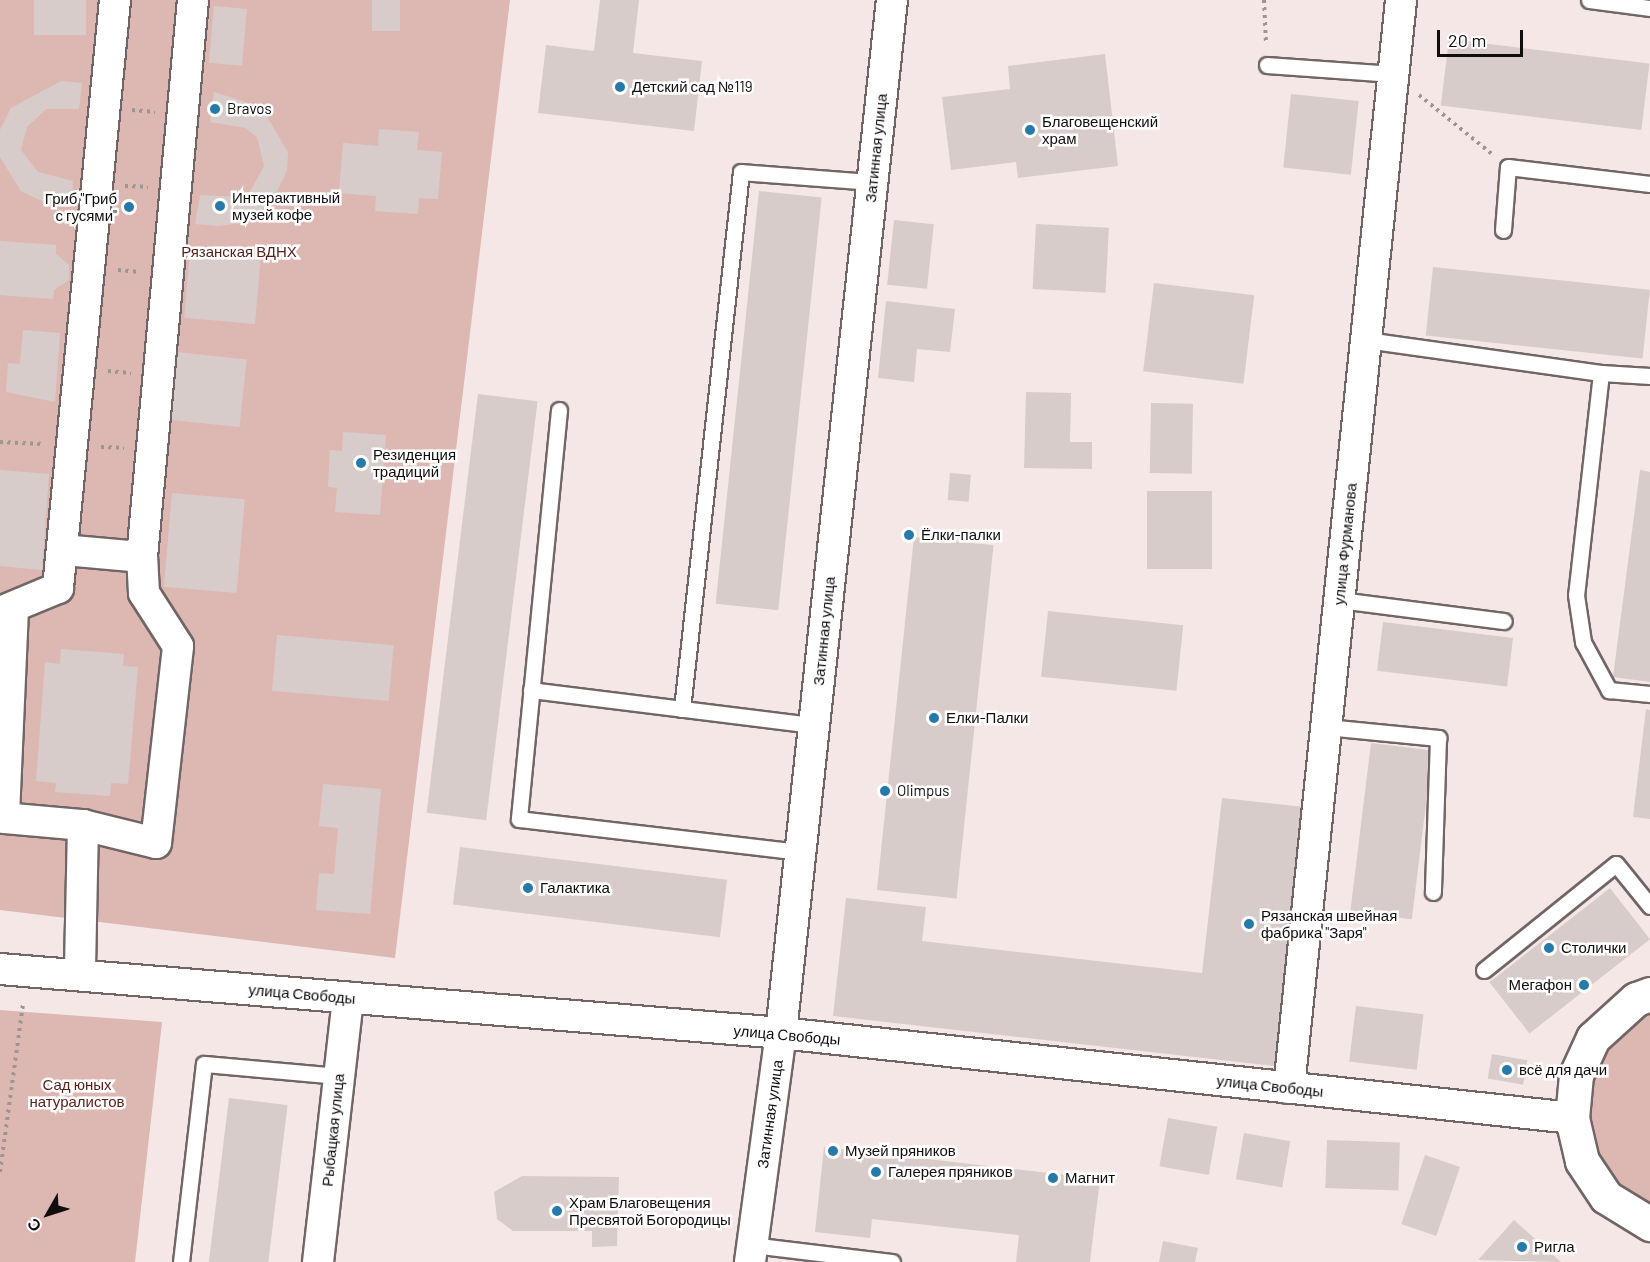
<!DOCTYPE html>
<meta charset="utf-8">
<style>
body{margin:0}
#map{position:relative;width:1650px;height:1262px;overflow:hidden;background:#f4e7e5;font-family:Barlow,sans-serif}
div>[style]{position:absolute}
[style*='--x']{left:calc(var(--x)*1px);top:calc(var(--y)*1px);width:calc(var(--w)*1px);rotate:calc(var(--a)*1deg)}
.green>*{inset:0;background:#ddb8b3}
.building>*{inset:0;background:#d8ccca;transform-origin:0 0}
.path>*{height:4px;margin-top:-2px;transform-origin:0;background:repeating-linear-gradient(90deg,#9e9593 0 3px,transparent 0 7.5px)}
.roads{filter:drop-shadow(2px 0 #716665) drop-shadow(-2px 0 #716665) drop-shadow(0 2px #716665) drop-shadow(0 -2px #716665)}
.lane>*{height:15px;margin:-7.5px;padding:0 7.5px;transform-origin:7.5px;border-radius:7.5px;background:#fff}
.street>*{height:30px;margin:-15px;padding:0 15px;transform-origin:15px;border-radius:15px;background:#fff}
.secondary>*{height:33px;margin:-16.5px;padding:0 16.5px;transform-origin:16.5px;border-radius:16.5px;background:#fff}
.dots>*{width:16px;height:16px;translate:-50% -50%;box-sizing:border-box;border:3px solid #fff;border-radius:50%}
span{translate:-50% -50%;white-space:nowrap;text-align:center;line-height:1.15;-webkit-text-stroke:5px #fff;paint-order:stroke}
.poi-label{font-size:15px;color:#110d0d}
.left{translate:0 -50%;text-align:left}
.right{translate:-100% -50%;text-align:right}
.street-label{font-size:15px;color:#110d0d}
.park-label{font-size:15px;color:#581e18}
.north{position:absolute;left:18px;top:1184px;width:60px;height:60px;-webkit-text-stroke:4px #fff;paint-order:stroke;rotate:231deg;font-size:16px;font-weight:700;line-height:24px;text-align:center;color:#110d0d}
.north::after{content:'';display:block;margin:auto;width:21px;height:27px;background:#110d0d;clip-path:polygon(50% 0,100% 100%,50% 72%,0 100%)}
.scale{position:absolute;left:1437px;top:30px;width:86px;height:27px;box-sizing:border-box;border:3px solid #110d0d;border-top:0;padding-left:8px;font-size:18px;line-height:21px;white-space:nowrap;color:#110d0d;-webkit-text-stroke:4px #fff;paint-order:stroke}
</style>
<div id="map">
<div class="green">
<i style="clip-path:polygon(0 0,510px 0,395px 958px,0 910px)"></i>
<i style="clip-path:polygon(0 1010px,162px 1022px,135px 1262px,0 1262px)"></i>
<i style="clip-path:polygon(1650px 1010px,1650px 1209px,1623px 1192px,1601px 1165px,1588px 1131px,1587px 1096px,1597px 1062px,1617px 1033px)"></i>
</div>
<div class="building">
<i style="left:34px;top:0;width:52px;height:35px"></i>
<i style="left:372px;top:0;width:28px;height:31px"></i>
<i style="clip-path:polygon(600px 0,639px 0,633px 53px,702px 61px,694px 131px,538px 113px,546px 45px,594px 51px)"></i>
<i style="left:214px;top:6px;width:33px;height:57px;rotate:5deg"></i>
<i style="left:1449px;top:39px;width:202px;height:67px;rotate:7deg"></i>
<i style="clip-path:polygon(1105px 54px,1118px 166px,1018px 178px,1016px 162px,951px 170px,942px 97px,1010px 89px,1008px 66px)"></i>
<i style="clip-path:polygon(61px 81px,82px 83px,79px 109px,46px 109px,27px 127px,21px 150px,38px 172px,73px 181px,71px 207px,50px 205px,21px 191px,0 157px,0 130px,11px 108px)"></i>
<i style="clip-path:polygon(214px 92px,261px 107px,288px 152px,287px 171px,271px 203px,241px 223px,218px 226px,195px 224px,200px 195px,238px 197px,250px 192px,264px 166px,257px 137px,246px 128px,210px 122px)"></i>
<i style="left:1291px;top:94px;width:68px;height:74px;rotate:6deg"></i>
<i style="clip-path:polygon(379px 129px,419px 132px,417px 150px,442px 152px,438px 199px,419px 198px,418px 214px,375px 211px,376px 196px,339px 193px,343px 143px,378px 146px)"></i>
<i style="left:759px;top:191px;width:63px;height:415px;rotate:6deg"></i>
<i style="left:894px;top:220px;width:40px;height:65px;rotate:6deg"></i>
<i style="left:1036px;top:224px;width:73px;height:65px;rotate:3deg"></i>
<i style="clip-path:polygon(0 241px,56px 245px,56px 254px,69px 265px,69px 280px,54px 290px,53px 299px,0 295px)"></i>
<i style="left:190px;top:251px;width:71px;height:67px;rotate:5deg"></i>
<i style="left:1433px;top:267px;width:218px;height:69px;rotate:6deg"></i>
<i style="left:1154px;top:283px;width:101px;height:89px;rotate:7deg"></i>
<i style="clip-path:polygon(886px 301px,955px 309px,950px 352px,917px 349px,914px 382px,878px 378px)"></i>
<i style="clip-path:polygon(23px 330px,60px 333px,55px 402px,6px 392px,8px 363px,20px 364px)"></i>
<i style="left:176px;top:352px;width:71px;height:68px;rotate:6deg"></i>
<i style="clip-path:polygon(1026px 392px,1071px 393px,1070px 442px,1092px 442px,1092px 469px,1024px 468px)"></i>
<i style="left:478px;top:394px;width:60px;height:422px;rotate:7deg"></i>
<i style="left:1151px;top:403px;width:42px;height:70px;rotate:1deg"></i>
<i style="clip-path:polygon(343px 432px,386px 435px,380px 515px,335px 512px,337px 488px,328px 487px,330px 450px,342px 451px)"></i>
<i style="clip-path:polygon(0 470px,49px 474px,42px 570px,0 566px)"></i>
<i style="clip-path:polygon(1640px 470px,1650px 472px,1650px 682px,1613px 677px)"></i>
<i style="left:950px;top:473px;width:21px;height:27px;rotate:5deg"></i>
<i style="left:1147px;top:491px;width:65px;height:78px"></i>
<i style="left:172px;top:493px;width:73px;height:94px;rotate:5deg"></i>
<i style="left:914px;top:537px;width:80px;height:355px;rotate:6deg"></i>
<i style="left:1048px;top:611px;width:136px;height:66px;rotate:6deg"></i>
<i style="left:1383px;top:622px;width:131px;height:49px;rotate:7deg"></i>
<i style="left:277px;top:635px;width:117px;height:56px;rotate:5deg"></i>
<i style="clip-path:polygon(61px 649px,124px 654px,123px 666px,138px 667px,128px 784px,111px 783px,110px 796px,55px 792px,56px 783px,36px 781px,45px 662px,60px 664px)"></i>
<i style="clip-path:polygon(1646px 709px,1650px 710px,1650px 819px,1633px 817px)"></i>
<i style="left:1371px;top:743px;width:62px;height:170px;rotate:7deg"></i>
<i style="clip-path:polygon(323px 784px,381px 789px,370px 914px,316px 910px,319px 873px,334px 874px,338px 828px,319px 826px)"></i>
<i style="clip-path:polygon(1222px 798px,1304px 807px,1275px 1066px,833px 1016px,846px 898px,926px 907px,922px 941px,1202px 973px)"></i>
<i style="left:460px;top:847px;width:269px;height:58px;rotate:7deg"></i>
<i style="left:1610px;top:888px;width:65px;height:153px;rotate:52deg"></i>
<i style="left:1356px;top:1006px;width:68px;height:56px;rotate:7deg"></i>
<i style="left:1492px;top:1054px;width:36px;height:25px;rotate:10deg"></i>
<i style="left:229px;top:1098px;width:59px;height:165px;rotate:7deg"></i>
<i style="left:1168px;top:1118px;width:50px;height:49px;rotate:10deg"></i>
<i style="left:1244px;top:1133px;width:47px;height:47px;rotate:10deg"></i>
<i style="left:1327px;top:1140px;width:73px;height:48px;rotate:2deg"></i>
<i style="clip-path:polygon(824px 1147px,1100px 1179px,1090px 1262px,1016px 1262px,1019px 1235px,872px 1219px,870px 1238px,815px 1232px)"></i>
<i style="left:1425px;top:1155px;width:37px;height:73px;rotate:19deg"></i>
<i style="clip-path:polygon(522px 1176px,619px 1177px,617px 1246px,592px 1247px,592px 1231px,513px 1231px,497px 1219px,494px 1192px)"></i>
<i style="clip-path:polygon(1514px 1220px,1561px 1262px,1478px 1260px)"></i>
<i style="clip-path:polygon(1163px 1241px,1198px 1248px,1195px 1262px,1159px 1262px)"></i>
</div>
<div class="path">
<i style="--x:1264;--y:0;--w:44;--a:87.4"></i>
<i style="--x:1419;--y:95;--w:95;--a:39"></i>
<i style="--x:132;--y:110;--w:23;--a:5"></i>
<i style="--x:125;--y:186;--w:23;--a:2"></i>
<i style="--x:118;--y:270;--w:22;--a:5"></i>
<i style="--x:108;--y:371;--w:23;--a:5"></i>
<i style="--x:0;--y:442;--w:43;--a:2.7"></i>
<i style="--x:101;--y:447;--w:23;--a:2"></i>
<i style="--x:0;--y:1172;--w:170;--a:-82.2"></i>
</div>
<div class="roads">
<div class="lane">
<i style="--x:1589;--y:0;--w:62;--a:7.5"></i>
<i style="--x:1267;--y:65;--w:126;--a:4.1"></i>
<i style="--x:1503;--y:230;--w:63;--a:-85.5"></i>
<i style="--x:1508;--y:167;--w:143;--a:6.8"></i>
<i style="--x:1366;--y:340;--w:237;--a:8"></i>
<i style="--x:1650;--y:376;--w:49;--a:-176.5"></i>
<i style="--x:1601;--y:373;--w:223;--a:96.4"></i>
<i style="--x:1576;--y:595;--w:48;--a:81.5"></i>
<i style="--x:1583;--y:642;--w:55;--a:61.6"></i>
<i style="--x:1609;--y:690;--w:41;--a:5.6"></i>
<i style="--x:559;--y:410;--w:411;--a:95.6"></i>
<i style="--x:519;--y:819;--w:283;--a:6.7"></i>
<i style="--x:1339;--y:600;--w:166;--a:7.3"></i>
<i style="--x:531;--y:690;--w:285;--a:7.1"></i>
<i style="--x:682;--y:709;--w:540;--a:-83.73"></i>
<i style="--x:741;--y:172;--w:131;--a:4.4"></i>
<i style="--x:1326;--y:727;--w:113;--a:5.6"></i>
<i style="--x:1438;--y:738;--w:154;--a:91.9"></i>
<i style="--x:1484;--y:970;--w:169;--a:-38.8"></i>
<i style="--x:1616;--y:864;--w:54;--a:51"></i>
<i style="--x:752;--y:1245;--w:141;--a:6.9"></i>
<i style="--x:181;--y:1262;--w:199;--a:-83.4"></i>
<i style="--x:204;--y:1064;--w:136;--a:5.1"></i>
</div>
<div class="street">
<i style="--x:63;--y:550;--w:79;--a:5.1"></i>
<i style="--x:142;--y:557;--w:559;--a:-84.77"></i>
<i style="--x:13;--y:609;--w:209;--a:92.5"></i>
<i style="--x:4;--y:818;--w:79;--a:5.1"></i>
<i style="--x:83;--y:825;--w:149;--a:91.2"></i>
<i style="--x:0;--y:612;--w:63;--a:-22.5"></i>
<i style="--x:58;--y:588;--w:591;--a:-84.46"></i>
<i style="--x:83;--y:825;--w:75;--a:13.9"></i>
<i style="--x:156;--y:843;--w:198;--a:-83.6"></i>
<i style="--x:178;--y:646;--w:63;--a:-122.7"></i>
<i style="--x:144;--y:593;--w:36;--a:-93"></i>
<i style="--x:0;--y:969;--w:784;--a:4.68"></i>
<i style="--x:781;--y:1033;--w:796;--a:6.13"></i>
<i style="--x:1289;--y:1088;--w:1094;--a:-84.12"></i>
<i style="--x:318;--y:1262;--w:266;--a:-83.5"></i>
<i style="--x:750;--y:1262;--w:231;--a:-82.3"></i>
<i style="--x:781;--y:1033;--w:1039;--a:-83.87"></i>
</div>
<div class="secondary">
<i style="--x:1650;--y:994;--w:15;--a:160"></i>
<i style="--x:1636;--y:999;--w:58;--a:137.8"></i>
<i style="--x:1593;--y:1038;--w:41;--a:114.7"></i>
<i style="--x:1576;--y:1075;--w:43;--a:95.3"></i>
<i style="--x:1572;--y:1118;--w:44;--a:76.9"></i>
<i style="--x:1582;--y:1161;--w:43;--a:56.3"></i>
<i style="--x:1606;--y:1197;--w:52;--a:31.5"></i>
</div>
</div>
<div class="dots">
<i style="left:620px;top:87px;background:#257aaa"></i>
<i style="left:215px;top:109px;background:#257aaa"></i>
<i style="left:1030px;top:130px;background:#257aaa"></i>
<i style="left:220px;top:206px;background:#257aaa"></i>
<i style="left:129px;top:207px;background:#257aaa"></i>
<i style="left:361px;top:463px;background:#257aaa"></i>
<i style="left:909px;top:535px;background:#257aaa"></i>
<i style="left:934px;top:718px;background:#257aaa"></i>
<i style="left:885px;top:791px;background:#257aaa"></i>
<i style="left:528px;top:888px;background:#257aaa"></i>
<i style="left:1249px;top:924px;background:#257aaa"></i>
<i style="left:1549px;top:948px;background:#257aaa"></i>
<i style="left:1584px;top:985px;background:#257aaa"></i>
<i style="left:1507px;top:1070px;background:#257aaa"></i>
<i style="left:833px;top:1151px;background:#257aaa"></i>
<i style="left:876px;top:1172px;background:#257aaa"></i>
<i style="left:1053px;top:1178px;background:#257aaa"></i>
<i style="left:557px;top:1211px;background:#257aaa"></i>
<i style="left:1522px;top:1247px;background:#257aaa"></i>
</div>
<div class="poi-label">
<span class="left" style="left:632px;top:87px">Детский сад №119</span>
<span class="left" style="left:227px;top:109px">Bravos</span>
<span class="left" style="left:1042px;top:130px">Благовещенский<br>храм</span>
<span class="left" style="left:232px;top:206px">Интерактивный<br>музей кофе</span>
<span class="right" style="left:117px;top:207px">Гриб "Гриб<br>с гусями"</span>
<span class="left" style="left:373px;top:463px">Резиденция<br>традиций</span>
<span class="left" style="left:921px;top:535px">Ёлки-палки</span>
<span class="left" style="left:946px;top:718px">Елки-Палки</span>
<span class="left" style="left:897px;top:791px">Olimpus</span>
<span class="left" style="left:540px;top:888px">Галактика</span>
<span class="left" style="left:1261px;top:924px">Рязанская швейная<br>фабрика "Заря"</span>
<span class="left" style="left:1561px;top:948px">Столички</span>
<span class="right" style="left:1572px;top:985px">Мегафон</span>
<span class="left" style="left:1519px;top:1070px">всё для дачи</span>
<span class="left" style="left:845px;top:1151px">Музей пряников</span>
<span class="left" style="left:888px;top:1172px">Галерея пряников</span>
<span class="left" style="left:1065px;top:1178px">Магнит</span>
<span class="left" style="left:569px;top:1211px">Храм Благовещения<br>Пресвятой Богородицы</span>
<span class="left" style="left:1534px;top:1247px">Ригла</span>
</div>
<div class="street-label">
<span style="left:876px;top:148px;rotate:-84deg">Затинная улица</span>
<span style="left:1345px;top:544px;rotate:-84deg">улица Фурманова</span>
<span style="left:824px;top:631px;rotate:-84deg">Затинная улица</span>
<span style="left:302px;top:994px;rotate:5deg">улица Свободы</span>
<span style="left:787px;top:1035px;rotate:5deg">улица Свободы</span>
<span style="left:1270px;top:1086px;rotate:6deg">улица Свободы</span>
<span style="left:770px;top:1114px;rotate:-82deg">Затинная улица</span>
<span style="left:333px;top:1130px;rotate:-84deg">Рыбацкая улица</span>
</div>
<div class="park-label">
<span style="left:239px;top:252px">Рязанская ВДНХ</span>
<span style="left:77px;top:1093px">Сад юных<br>натуралистов</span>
</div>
<div class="north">С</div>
<div class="scale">20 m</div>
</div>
